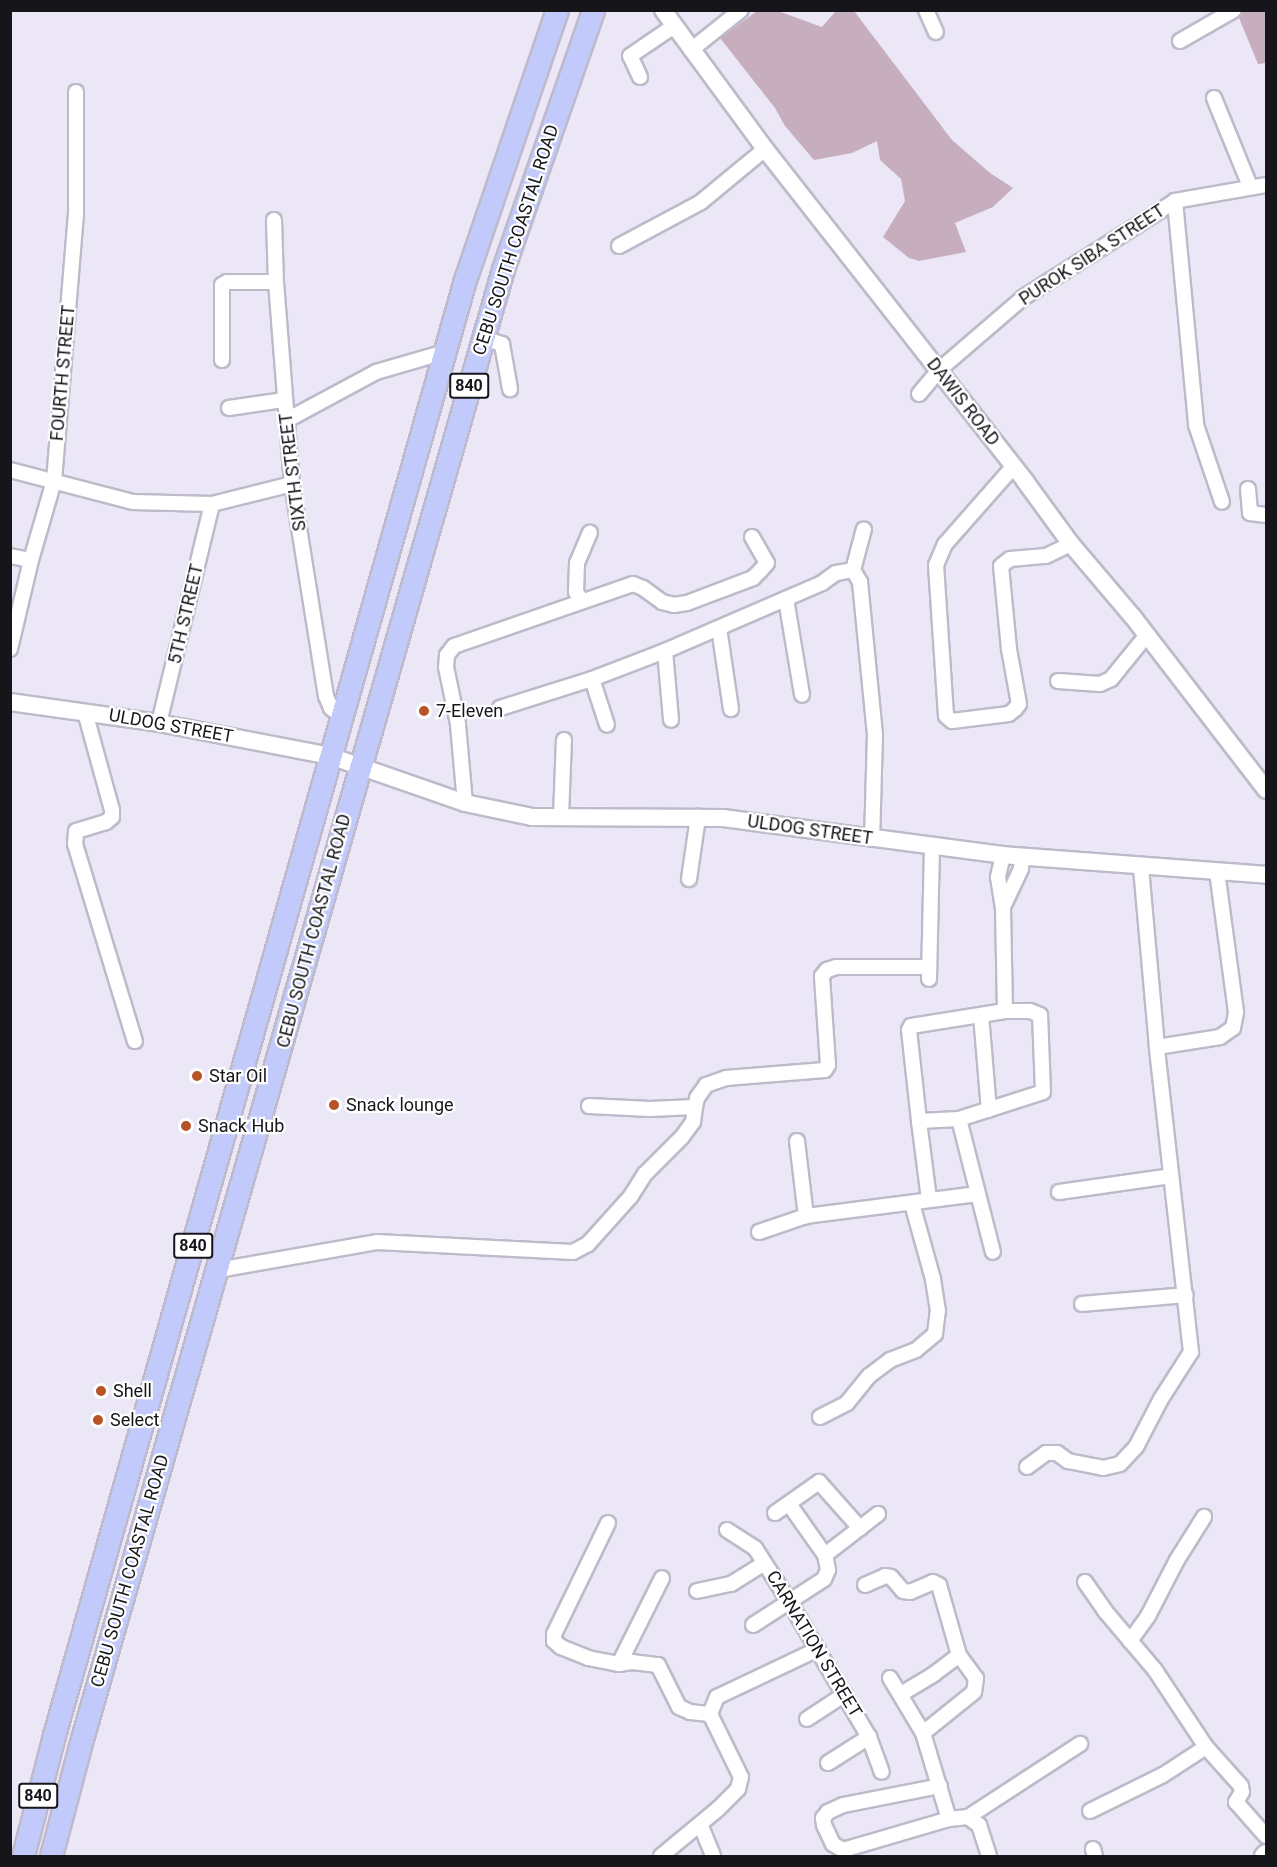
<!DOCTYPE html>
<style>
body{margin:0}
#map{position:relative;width:1277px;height:1867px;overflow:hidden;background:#ebe7f7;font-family:Roboto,sans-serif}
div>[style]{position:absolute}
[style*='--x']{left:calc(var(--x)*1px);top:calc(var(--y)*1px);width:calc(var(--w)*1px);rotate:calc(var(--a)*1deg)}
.green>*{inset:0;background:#c7aebe}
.roads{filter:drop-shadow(2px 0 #bebaca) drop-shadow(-2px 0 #bebaca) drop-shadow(0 2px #bebaca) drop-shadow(0 -2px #bebaca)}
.minor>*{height:14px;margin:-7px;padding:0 7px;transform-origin:7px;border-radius:7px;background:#fff}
.tertiary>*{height:16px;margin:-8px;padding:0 8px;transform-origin:8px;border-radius:8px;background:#fff}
.secondary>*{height:18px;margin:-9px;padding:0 9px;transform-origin:9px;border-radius:9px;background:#fff}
.trunk>*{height:21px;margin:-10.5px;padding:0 10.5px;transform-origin:10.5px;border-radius:10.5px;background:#c2cafc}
.dots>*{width:16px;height:16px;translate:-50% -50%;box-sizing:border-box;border:3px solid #fff;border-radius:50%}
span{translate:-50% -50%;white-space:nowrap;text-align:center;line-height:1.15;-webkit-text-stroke:4.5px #fff;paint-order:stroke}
.shield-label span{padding:2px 4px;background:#fff;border:2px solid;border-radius:4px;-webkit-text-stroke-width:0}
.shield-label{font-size:16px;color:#16151a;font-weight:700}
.street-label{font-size:18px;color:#16151a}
.poi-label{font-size:18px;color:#16151a}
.left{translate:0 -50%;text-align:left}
.frame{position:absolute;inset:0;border:12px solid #16151a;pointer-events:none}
</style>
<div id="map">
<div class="green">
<i style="clip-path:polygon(757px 11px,778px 11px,822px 27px,836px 11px,854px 11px,952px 140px,990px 173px,1013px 188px,993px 207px,955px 223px,966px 252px,919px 261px,909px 258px,883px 237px,905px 201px,901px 179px,880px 160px,877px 141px,852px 153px,814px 160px,785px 126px,775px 108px,720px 38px)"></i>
<i style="clip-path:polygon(1241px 11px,1266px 11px,1266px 63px,1258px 64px,1237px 13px)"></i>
</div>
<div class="roads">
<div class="minor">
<i style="--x:926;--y:10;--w:24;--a:66"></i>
<i style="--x:1180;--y:41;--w:62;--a:-29.9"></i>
<i style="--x:691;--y:50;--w:64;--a:-38.7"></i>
<i style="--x:640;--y:77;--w:23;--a:-115"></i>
<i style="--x:630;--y:56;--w:53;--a:-34.3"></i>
<i style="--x:1214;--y:98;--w:95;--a:67.8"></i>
<i style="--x:1175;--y:201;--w:225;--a:84.6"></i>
<i style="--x:1196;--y:425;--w:81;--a:71.3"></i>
<i style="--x:274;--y:220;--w:62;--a:88.2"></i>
<i style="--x:276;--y:282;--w:203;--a:85.5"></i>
<i style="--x:292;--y:484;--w:215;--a:80.9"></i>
<i style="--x:326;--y:696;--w:13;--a:67"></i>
<i style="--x:331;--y:708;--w:14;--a:39"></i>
<i style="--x:619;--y:246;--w:93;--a:-28.2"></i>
<i style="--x:701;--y:202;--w:83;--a:-39.6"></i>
<i style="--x:483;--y:338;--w:20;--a:18"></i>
<i style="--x:502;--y:344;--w:46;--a:79.9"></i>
<i style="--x:222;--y:360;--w:75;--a:-90"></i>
<i style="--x:222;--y:285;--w:6;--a:-31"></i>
<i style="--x:227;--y:282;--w:49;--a:0"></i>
<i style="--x:919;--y:394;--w:31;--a:-50"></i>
<i style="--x:939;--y:370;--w:112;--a:-40.7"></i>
<i style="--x:1024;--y:297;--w:179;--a:-32.4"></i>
<i style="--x:1175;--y:201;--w:92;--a:-10"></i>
<i style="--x:229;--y:408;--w:56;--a:-8.3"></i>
<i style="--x:287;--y:420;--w:101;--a:-28.3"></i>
<i style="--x:376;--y:372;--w:72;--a:-16.2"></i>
<i style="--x:1013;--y:467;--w:103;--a:131.4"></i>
<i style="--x:945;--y:544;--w:23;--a:113"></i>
<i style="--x:936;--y:565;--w:151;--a:86.2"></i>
<i style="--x:946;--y:716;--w:8;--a:40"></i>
<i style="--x:952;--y:721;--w:57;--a:-7"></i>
<i style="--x:1009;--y:714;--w:8;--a:-40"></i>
<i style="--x:1015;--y:709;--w:6;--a:-51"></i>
<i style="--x:1019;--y:704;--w:56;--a:-100.3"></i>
<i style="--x:1009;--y:649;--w:83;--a:-95.5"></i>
<i style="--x:1001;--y:566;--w:11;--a:-38"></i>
<i style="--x:1010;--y:559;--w:36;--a:-5"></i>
<i style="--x:1046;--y:556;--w:28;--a:-26"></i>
<i style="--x:10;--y:470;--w:127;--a:14.6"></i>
<i style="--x:133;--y:502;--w:79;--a:1.5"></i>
<i style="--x:212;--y:504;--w:82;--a:-14"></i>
<i style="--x:1248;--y:489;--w:24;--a:85"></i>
<i style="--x:1250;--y:513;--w:16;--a:7"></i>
<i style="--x:10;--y:556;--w:21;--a:11"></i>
<i style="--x:853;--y:570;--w:14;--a:60"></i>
<i style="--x:860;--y:582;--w:153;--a:84.4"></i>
<i style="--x:875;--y:734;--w:105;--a:91.6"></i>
<i style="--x:853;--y:570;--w:42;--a:-75"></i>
<i style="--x:786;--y:599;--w:97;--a:80.5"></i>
<i style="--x:582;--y:601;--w:11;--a:-124"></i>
<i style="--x:576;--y:592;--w:29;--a:-88"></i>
<i style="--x:577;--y:563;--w:33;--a:-67"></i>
<i style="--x:719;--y:628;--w:82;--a:81.6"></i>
<i style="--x:10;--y:649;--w:91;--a:-76.7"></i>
<i style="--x:31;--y:560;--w:82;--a:-73.8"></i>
<i style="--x:54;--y:481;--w:266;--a:-85.3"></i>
<i style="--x:76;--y:216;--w:124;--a:-90"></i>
<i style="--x:665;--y:651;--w:69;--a:85"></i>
<i style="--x:592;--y:679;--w:48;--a:71.9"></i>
<i style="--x:1058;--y:681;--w:42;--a:4.1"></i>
<i style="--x:1100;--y:684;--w:12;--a:-24"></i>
<i style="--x:1111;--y:679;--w:55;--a:-50.9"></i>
<i style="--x:500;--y:708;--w:96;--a:-17.5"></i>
<i style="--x:592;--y:679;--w:78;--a:-21"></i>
<i style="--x:665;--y:651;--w:171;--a:-23.4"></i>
<i style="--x:822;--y:583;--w:17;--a:-36"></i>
<i style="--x:836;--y:573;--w:17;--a:-10"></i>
<i style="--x:85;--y:712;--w:102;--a:74.6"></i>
<i style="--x:112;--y:810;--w:7;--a:90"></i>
<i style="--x:112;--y:817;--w:8;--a:140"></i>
<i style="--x:106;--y:822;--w:31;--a:163"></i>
<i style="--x:76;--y:831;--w:13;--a:94"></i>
<i style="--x:75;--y:844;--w:206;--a:73.1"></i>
<i style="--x:159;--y:723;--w:225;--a:-76.4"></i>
<i style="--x:465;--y:803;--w:79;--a:-95.1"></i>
<i style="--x:458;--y:724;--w:58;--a:-101.9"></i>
<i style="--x:446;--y:667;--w:12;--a:-85"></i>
<i style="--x:447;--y:655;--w:11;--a:-52"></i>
<i style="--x:454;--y:646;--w:189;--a:-19.1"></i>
<i style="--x:633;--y:584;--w:11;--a:22"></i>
<i style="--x:643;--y:588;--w:24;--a:36"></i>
<i style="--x:662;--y:602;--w:12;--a:14"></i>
<i style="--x:674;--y:605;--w:13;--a:-9"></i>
<i style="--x:687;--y:603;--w:71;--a:-20.7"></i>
<i style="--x:753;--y:578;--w:11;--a:-45"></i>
<i style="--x:761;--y:570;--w:9;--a:-49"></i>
<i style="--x:767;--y:563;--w:30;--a:-120"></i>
<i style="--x:561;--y:817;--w:77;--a:-87.8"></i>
<i style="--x:1003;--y:855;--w:23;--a:103"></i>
<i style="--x:998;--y:877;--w:30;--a:81"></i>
<i style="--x:1003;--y:907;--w:104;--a:88.9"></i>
<i style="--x:689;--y:879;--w:63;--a:-81.7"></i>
<i style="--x:1003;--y:907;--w:42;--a:-64.7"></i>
<i style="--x:1021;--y:869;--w:12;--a:-85"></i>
<i style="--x:929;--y:979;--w:134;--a:-88.7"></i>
<i style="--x:981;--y:1015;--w:95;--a:85.2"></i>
<i style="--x:1157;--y:1047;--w:64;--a:-9"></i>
<i style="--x:1220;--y:1037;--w:16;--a:-35"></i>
<i style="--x:1233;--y:1028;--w:16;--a:-79"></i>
<i style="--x:1236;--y:1012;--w:142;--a:-97.7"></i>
<i style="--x:589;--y:1106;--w:61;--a:2.8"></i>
<i style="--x:650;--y:1109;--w:45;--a:-2.5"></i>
<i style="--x:695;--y:1107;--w:9;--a:-77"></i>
<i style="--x:697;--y:1098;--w:16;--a:-55"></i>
<i style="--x:706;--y:1085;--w:21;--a:-19"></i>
<i style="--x:726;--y:1078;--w:99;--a:-4.6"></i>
<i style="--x:825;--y:1070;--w:6;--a:-59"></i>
<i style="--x:828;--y:1065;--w:89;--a:-93.9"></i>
<i style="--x:822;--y:976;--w:8;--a:-50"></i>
<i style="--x:827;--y:970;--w:9;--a:-18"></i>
<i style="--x:836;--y:967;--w:93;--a:0"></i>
<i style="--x:959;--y:1119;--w:137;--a:75.7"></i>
<i style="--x:919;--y:1121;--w:40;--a:-2.9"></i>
<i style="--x:959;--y:1119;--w:88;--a:-17.8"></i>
<i style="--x:1043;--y:1092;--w:77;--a:-92.2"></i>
<i style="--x:1040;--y:1015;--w:11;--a:-158"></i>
<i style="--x:1030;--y:1011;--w:25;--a:180"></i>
<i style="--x:1005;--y:1011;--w:95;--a:170.9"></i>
<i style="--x:911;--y:1026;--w:4;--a:117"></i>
<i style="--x:909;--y:1030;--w:92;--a:83.7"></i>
<i style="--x:919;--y:1121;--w:79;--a:82.7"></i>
<i style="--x:797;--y:1141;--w:76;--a:83.2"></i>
<i style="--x:1059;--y:1192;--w:113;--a:-8.1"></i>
<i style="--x:759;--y:1232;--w:50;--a:-18.8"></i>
<i style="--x:806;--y:1216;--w:172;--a:-7.3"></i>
<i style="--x:218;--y:1270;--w:161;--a:-10"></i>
<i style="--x:377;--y:1242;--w:196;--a:2.9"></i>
<i style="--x:573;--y:1252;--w:17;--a:-28"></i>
<i style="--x:588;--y:1244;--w:64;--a:-48.1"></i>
<i style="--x:631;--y:1196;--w:26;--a:-58"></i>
<i style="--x:645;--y:1174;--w:52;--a:-45"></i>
<i style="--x:682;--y:1137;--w:19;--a:-54"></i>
<i style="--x:693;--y:1122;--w:15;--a:-82"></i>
<i style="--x:1082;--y:1304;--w:104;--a:-4.9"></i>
<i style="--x:820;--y:1417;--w:30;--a:-27"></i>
<i style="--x:847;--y:1403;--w:35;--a:-51"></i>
<i style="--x:869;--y:1376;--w:26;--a:-37"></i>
<i style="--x:890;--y:1360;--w:28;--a:-21"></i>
<i style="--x:916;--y:1350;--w:25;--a:-40"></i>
<i style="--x:935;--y:1334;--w:23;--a:-83"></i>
<i style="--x:938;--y:1311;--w:32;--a:-99"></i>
<i style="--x:933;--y:1279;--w:78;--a:-105.6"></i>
<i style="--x:1027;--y:1467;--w:24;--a:-36"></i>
<i style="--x:1046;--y:1453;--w:11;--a:0"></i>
<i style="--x:1057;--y:1453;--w:14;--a:36"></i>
<i style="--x:1068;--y:1461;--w:36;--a:11"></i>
<i style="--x:1103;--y:1468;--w:17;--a:-13"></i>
<i style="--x:1120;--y:1464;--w:23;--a:-47"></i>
<i style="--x:1136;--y:1447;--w:54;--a:-62.5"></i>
<i style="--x:1161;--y:1399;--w:56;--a:-57.4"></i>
<i style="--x:1191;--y:1352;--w:307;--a:-96.4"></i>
<i style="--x:1157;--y:1047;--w:181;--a:-95.1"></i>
<i style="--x:775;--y:1513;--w:54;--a:-35.2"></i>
<i style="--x:819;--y:1482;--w:62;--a:48.3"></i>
<i style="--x:608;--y:1523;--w:123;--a:115.9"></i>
<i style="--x:554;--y:1634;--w:7;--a:90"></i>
<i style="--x:554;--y:1641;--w:9;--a:41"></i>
<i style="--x:561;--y:1647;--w:29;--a:22"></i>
<i style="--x:588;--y:1658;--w:32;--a:11"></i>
<i style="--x:619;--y:1664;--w:13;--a:-9"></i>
<i style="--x:632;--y:1662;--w:26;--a:7"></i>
<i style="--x:658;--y:1665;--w:47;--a:63.4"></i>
<i style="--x:679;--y:1707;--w:12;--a:24"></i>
<i style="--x:690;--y:1712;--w:20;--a:6"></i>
<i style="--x:710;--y:1714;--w:70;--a:63.8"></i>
<i style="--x:741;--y:1777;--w:12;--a:104"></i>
<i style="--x:738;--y:1789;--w:28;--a:135"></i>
<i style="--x:718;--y:1809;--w:74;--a:140.5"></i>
<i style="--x:727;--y:1530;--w:33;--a:33"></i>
<i style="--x:755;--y:1548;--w:65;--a:57.5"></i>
<i style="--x:790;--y:1603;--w:156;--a:59.5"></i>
<i style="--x:869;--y:1737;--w:37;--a:70"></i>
<i style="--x:825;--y:1555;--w:67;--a:-37.7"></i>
<i style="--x:1085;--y:1582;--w:35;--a:55"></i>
<i style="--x:1105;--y:1611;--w:77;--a:49.7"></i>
<i style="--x:1155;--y:1670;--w:92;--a:56.5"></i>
<i style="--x:1206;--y:1747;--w:52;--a:48.1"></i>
<i style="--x:1241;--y:1786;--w:6;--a:81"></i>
<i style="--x:1242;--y:1792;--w:12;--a:121"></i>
<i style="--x:1236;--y:1802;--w:45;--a:48.6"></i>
<i style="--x:865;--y:1585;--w:22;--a:-24"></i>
<i style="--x:885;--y:1576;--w:6;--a:9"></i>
<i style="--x:891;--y:1577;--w:18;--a:49"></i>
<i style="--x:903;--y:1591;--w:7;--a:8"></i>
<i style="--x:910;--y:1592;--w:25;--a:-23"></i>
<i style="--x:933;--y:1582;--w:7;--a:27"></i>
<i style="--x:939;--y:1585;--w:73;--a:74.1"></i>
<i style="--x:959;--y:1655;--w:29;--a:54"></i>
<i style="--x:976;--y:1678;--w:14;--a:98"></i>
<i style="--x:974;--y:1692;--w:65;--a:141.2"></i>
<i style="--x:697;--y:1591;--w:35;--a:-12"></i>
<i style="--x:731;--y:1584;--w:39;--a:-32"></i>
<i style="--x:753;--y:1625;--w:85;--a:-32.9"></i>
<i style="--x:824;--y:1579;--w:10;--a:-66"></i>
<i style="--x:828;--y:1570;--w:15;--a:-101"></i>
<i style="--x:825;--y:1555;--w:62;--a:-125.2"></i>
<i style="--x:1130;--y:1641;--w:31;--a:-54"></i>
<i style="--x:1148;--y:1616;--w:63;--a:-62.6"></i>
<i style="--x:1177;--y:1560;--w:51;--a:-57.9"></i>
<i style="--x:619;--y:1664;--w:96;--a:-63.4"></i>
<i style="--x:890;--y:1678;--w:64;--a:59"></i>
<i style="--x:923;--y:1733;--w:90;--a:73.2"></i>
<i style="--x:949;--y:1819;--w:19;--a:-6"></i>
<i style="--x:968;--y:1817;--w:14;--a:36"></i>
<i style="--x:979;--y:1825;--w:33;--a:72"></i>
<i style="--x:901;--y:1694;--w:39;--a:-31"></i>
<i style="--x:934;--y:1674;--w:31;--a:-37"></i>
<i style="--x:710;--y:1714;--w:18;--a:-68"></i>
<i style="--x:717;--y:1697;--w:112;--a:-25.4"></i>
<i style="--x:807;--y:1719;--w:45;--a:-33.3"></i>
<i style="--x:828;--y:1763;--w:49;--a:-32.4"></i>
<i style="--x:940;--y:1786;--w:99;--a:168.9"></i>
<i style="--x:843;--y:1805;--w:17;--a:155"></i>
<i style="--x:828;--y:1812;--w:8;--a:130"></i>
<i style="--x:823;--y:1818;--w:7;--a:82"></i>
<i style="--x:824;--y:1825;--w:21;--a:65"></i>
<i style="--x:833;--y:1844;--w:12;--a:31"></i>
<i style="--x:843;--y:1850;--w:110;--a:-16.3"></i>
<i style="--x:1090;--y:1811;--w:81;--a:-26.3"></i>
<i style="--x:1163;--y:1775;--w:51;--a:-33.1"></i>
<i style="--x:968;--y:1817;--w:134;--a:-33.1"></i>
<i style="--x:701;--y:1826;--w:32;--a:68"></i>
<i style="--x:1093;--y:1849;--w:7;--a:74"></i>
</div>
<div class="tertiary">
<i style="--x:663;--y:10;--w:172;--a:53.7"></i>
<i style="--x:765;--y:149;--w:422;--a:51.9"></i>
<i style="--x:1025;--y:481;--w:78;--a:53.9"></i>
<i style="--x:1071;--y:544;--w:96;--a:49.7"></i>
<i style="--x:1133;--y:617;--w:218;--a:52.4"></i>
<i style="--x:10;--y:702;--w:150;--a:8"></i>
<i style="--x:159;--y:723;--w:174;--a:10.9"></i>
<i style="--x:330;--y:756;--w:143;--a:19.2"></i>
<i style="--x:465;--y:803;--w:68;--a:11.8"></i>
<i style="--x:532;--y:817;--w:191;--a:0.3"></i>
<i style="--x:723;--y:818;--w:282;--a:7.5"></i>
<i style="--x:1003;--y:855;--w:264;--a:4.3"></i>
</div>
<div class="secondary">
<i style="--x:1264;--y:1856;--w:3;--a:-45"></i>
</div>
<div class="trunk">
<i style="--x:23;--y:1856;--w:125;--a:-75.6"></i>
<i style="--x:54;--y:1735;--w:1512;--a:-74.23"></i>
<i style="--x:465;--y:280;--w:285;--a:-71.2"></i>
<i style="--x:51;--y:1856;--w:114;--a:-75.2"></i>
<i style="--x:80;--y:1746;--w:1536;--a:-74.02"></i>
<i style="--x:503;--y:269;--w:274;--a:-70.8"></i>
</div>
</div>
<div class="dots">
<i style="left:424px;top:711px;background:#b85227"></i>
<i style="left:197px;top:1076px;background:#b85227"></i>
<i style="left:334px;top:1105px;background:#b85227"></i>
<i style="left:186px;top:1126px;background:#b85227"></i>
<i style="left:101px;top:1391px;background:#b85227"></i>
<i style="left:98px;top:1420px;background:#b85227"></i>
</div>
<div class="shield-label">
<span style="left:469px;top:386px">840</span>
<span style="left:193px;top:1246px">840</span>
<span style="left:38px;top:1796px">840</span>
</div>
<div class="street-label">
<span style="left:516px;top:240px;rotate:-72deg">CEBU SOUTH COASTAL ROAD</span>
<span style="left:1092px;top:255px;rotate:-33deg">PUROK SIBA STREET</span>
<span style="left:63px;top:373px;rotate:-85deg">FOURTH STREET</span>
<span style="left:963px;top:402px;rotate:52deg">DAWIS ROAD</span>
<span style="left:293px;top:472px;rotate:-97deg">SIXTH STREET</span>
<span style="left:186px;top:614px;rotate:-77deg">5TH STREET</span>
<span style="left:171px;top:726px;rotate:10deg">ULDOG STREET</span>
<span style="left:810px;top:830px;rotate:8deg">ULDOG STREET</span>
<span style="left:314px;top:931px;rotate:-75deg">CEBU SOUTH COASTAL ROAD</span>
<span style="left:130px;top:1571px;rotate:-74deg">CEBU SOUTH COASTAL ROAD</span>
<span style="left:814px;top:1644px;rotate:59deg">CARNATION STREET</span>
</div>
<div class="poi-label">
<span class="left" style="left:436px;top:711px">7-Eleven</span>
<span class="left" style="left:209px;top:1076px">Star Oil</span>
<span class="left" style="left:346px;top:1105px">Snack lounge</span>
<span class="left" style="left:198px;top:1126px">Snack Hub</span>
<span class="left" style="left:113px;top:1391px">Shell</span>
<span class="left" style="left:110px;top:1420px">Select</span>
</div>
<div class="frame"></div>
</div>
